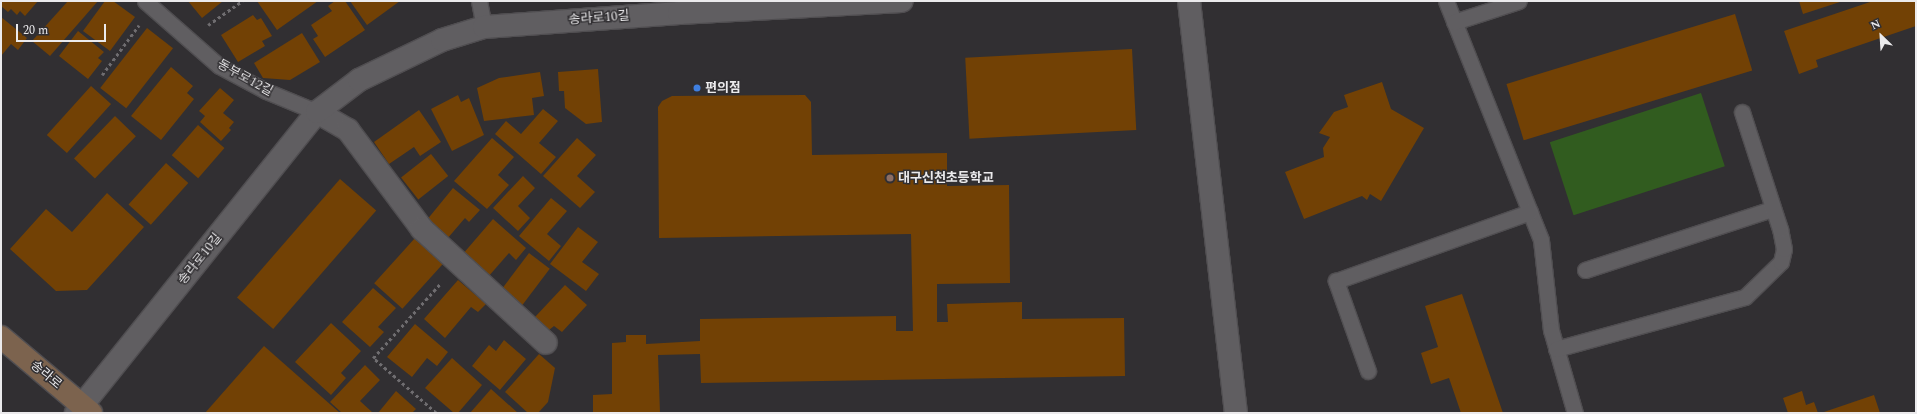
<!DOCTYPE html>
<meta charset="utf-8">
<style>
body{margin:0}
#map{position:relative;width:1917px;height:414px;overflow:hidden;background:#312f32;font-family:Spectral,"Noto Sans KR",serif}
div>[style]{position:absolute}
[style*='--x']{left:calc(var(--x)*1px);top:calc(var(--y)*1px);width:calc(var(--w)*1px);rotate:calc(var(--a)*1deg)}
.green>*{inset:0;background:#315c1f;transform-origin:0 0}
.building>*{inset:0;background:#724105;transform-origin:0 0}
.path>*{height:2.5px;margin-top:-1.25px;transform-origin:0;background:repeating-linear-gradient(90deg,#6f6d70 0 3px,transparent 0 6px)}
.roads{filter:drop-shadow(1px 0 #504e51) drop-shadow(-1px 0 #504e51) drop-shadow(0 1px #504e51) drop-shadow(0 -1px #504e51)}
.service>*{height:15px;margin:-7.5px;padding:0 7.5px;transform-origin:7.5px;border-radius:7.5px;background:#605e61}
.minor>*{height:22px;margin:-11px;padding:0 11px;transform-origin:11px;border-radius:11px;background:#605e61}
.tertiary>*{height:22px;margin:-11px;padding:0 11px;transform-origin:11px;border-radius:11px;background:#605e61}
.secondary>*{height:22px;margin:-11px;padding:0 11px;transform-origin:11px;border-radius:11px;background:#7c634e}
.dots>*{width:11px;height:11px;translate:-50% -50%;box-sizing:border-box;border:2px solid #312f32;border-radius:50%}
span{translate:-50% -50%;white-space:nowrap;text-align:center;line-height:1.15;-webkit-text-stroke:3px #312f32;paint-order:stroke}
.street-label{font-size:13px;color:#ebeaec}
.poi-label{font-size:13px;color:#ebeaec;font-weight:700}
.left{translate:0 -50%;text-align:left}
.frame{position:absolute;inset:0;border:2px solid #ebeaec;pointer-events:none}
.north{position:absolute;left:1861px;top:16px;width:40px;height:40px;-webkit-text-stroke:3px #312f32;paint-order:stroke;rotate:335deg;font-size:11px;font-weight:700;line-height:16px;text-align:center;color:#ebeaec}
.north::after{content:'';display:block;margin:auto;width:14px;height:18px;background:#ebeaec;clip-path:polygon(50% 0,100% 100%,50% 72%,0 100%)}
.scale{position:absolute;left:16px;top:24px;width:90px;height:18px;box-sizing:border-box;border:2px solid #ebeaec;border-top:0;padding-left:5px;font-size:12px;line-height:14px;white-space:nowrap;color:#ebeaec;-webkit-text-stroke:3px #312f32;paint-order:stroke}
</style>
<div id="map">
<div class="green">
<i style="left:1701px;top:93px;width:77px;height:159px;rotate:72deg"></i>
</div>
<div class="building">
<i style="clip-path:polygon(1px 1px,38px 1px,25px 16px,20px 11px,17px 15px,11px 9px,8px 12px,1px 6px)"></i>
<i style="clip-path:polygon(68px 1px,98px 1px,50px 56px,32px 41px)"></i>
<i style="clip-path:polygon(105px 1px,113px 1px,135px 17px,110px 51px,83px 31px)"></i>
<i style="clip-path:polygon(188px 1px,223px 1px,202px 18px)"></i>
<i style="clip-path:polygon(257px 1px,318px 1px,277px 30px)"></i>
<i style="clip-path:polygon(335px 1px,345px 1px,365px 30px,325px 57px,313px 39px,318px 36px,311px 25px,332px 11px,328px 6px)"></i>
<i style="clip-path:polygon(350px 1px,400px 1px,367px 25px)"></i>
<i style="clip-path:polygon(1799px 1px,1843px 1px,1803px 14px)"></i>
<i style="clip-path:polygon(1873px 1px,1916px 1px,1916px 26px,1816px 60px,1818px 67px,1799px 74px,1784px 31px)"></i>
<i style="left:1735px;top:14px;width:59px;height:239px;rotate:73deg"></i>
<i style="clip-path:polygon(253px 15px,257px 20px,261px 18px,272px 36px,262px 41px,265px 46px,238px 62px,221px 35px)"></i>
<i style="clip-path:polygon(1px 17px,27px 38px,18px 50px,11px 44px,1px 56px)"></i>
<i style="left:147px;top:28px;width:33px;height:76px;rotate:38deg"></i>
<i style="clip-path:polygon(78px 31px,104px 52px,98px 58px,102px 61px,88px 79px,59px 56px)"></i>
<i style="clip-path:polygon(302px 33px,320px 62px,290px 80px,263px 78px,254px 63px)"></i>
<i style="left:1132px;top:49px;width:81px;height:167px;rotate:87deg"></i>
<i style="clip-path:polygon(171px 67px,193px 86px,187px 93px,194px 99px,161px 140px,131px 116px)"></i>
<i style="clip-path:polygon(598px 69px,602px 122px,586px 124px,565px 108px,564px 91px,559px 91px,558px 72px)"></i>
<i style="clip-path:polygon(540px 72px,544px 96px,532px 98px,534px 115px,484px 121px,477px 88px,499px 78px)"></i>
<i style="clip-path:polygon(1382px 82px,1391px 109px,1424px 128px,1381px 201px,1370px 194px,1367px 200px,1362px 196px,1304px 219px,1285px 172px,1324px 157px,1323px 148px,1330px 137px,1319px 133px,1334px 112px,1348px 107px,1344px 95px)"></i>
<i style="left:91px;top:86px;width:27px;height:66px;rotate:42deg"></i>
<i style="clip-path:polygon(220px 88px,234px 100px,223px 113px,234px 122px,229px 128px,231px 130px,221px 141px,200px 122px,205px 116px,199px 111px)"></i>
<i style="clip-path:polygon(458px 95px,461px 102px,469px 98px,484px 135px,452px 151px,431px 109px)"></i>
<i style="clip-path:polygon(805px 95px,811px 102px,812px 155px,947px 153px,947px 186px,1009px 185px,1010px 283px,937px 284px,937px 322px,948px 322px,947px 304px,1022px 302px,1022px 319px,1124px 318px,1125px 376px,701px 383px,700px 354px,658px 355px,660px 413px,593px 413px,593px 395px,612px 394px,612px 343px,626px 342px,626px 335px,646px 335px,646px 344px,700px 341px,700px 319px,896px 316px,896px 331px,913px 331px,911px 234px,659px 238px,658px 107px,662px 101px,672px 96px)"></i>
<i style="clip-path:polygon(543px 109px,558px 121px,539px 143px,556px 157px,541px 174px,495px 134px,506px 121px,521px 134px)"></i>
<i style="clip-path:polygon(419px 110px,441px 142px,420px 156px,414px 147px,389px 164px,374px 142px)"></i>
<i style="left:115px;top:116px;width:29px;height:59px;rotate:44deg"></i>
<i style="left:198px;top:125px;width:35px;height:40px;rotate:41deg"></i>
<i style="clip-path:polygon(492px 138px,514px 157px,498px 175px,509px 185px,487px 209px,454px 181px)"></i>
<i style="clip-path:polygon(577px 138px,596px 155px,577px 176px,595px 192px,580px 208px,543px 176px)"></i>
<i style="left:431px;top:154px;width:28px;height:38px;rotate:52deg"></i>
<i style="left:166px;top:163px;width:30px;height:56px;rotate:42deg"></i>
<i style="clip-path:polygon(523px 176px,535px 188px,518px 206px,530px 218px,518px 231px,493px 208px)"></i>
<i style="left:340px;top:179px;width:48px;height:157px;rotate:41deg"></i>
<i style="clip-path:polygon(453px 188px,480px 210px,469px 222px,465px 218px,447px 239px,426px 221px)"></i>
<i style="clip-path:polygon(107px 193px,144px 227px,87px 290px,56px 291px,10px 249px,46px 209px,72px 232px)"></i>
<i style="clip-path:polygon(551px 198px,567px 211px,547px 234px,561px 246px,549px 261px,519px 236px)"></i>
<i style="clip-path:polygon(493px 219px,526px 248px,516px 260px,509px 253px,488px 277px,462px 255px)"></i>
<i style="clip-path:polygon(578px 227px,598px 242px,582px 262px,599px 274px,586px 291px,550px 264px)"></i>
<i style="left:415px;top:238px;width:38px;height:61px;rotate:42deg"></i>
<i style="left:529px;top:253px;width:26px;height:47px;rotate:37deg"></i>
<i style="clip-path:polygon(458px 280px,486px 304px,478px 312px,471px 307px,445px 338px,424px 319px)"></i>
<i style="clip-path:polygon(565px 285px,587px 305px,562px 332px,554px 326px,549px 330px,535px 317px)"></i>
<i style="clip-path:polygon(373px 288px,396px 308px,378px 327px,384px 332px,370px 347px,342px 322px)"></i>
<i style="clip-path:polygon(1462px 294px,1503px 413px,1461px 413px,1449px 378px,1431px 384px,1421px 353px,1438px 347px,1425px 306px)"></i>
<i style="clip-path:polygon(331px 323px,361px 351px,341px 373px,346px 378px,331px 395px,295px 362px)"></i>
<i style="clip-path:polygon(415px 324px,448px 352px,437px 366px,427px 358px,412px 377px,387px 357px)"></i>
<i style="clip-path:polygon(504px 340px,526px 359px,500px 390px,472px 366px,489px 345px,496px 351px)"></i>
<i style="clip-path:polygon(264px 346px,340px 413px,205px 413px)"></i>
<i style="clip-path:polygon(539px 354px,555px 368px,548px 402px,538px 413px,528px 413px,505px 392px)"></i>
<i style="clip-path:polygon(452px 358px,482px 385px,458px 413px,454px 413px,425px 388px)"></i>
<i style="clip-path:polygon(365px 365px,380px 380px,360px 401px,372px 412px,342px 413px,330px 402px)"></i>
<i style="clip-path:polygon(491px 389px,518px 413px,470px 413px)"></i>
<i style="clip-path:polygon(396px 391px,416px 409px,412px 413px,378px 413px)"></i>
<i style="clip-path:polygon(1802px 391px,1806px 405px,1814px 402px,1818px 413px,1788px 413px,1783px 398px)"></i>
<i style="clip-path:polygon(1874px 395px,1880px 413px,1821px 413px)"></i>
</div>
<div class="path">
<i style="--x:208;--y:25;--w:42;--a:-35.2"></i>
<i style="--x:102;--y:75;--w:62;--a:-53.5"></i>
<i style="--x:436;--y:413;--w:84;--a:-138.9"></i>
<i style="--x:373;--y:358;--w:101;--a:-47.8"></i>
</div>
<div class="roads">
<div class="service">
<i style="--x:145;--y:1;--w:98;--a:41.3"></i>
<i style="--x:219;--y:66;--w:53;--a:28"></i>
<i style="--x:266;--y:91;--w:55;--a:22.4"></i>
<i style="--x:479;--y:1;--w:26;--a:79"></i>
<i style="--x:1446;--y:1;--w:257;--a:68.3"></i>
<i style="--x:1541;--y:240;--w:91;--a:83.7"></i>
<i style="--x:1551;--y:330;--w:86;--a:73.9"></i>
<i style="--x:1454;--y:22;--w:68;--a:-17.9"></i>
<i style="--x:1585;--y:270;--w:197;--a:-18.1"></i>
<i style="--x:1556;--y:349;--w:196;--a:-15.4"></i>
<i style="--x:1745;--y:297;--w:50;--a:-44.2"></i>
<i style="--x:1781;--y:262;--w:13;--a:-77"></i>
<i style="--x:1784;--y:249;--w:20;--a:-101"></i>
<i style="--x:1780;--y:229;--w:123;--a:-108"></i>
<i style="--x:1368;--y:371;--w:96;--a:-109.6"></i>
<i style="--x:1336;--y:281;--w:206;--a:-19.6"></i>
</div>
<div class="minor">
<i style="--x:1189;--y:1;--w:415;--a:83.5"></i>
<i style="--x:317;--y:112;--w:36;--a:30"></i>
<i style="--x:348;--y:130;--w:124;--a:53.2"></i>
<i style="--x:422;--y:229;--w:168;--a:42.6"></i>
</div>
<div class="tertiary">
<i style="--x:76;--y:413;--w:386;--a:-51.3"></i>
<i style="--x:317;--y:112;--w:53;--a:-37.3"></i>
<i style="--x:359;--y:80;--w:92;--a:-25.7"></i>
<i style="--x:442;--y:40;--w:44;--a:-17.2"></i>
<i style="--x:484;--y:27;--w:196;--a:-4.1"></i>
<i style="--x:679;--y:13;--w:223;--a:-3.1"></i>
</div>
<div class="secondary">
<i style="--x:1;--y:337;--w:118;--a:40.2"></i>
</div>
</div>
<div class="dots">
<i style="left:697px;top:88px;background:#3f7fe0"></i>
<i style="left:890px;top:178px;background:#8d6e63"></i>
</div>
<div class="street-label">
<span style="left:599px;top:18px;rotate:-4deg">송라로10길</span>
<span style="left:245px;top:78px;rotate:29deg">동부로12길</span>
<span style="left:200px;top:259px;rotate:-51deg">송라로10길</span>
<span style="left:46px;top:375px;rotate:40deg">송라로</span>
</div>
<div class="poi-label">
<span class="left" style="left:705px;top:88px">편의점</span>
<span class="left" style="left:898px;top:178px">대구신천초등학교</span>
</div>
<div class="frame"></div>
<div class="north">N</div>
<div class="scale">20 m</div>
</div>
